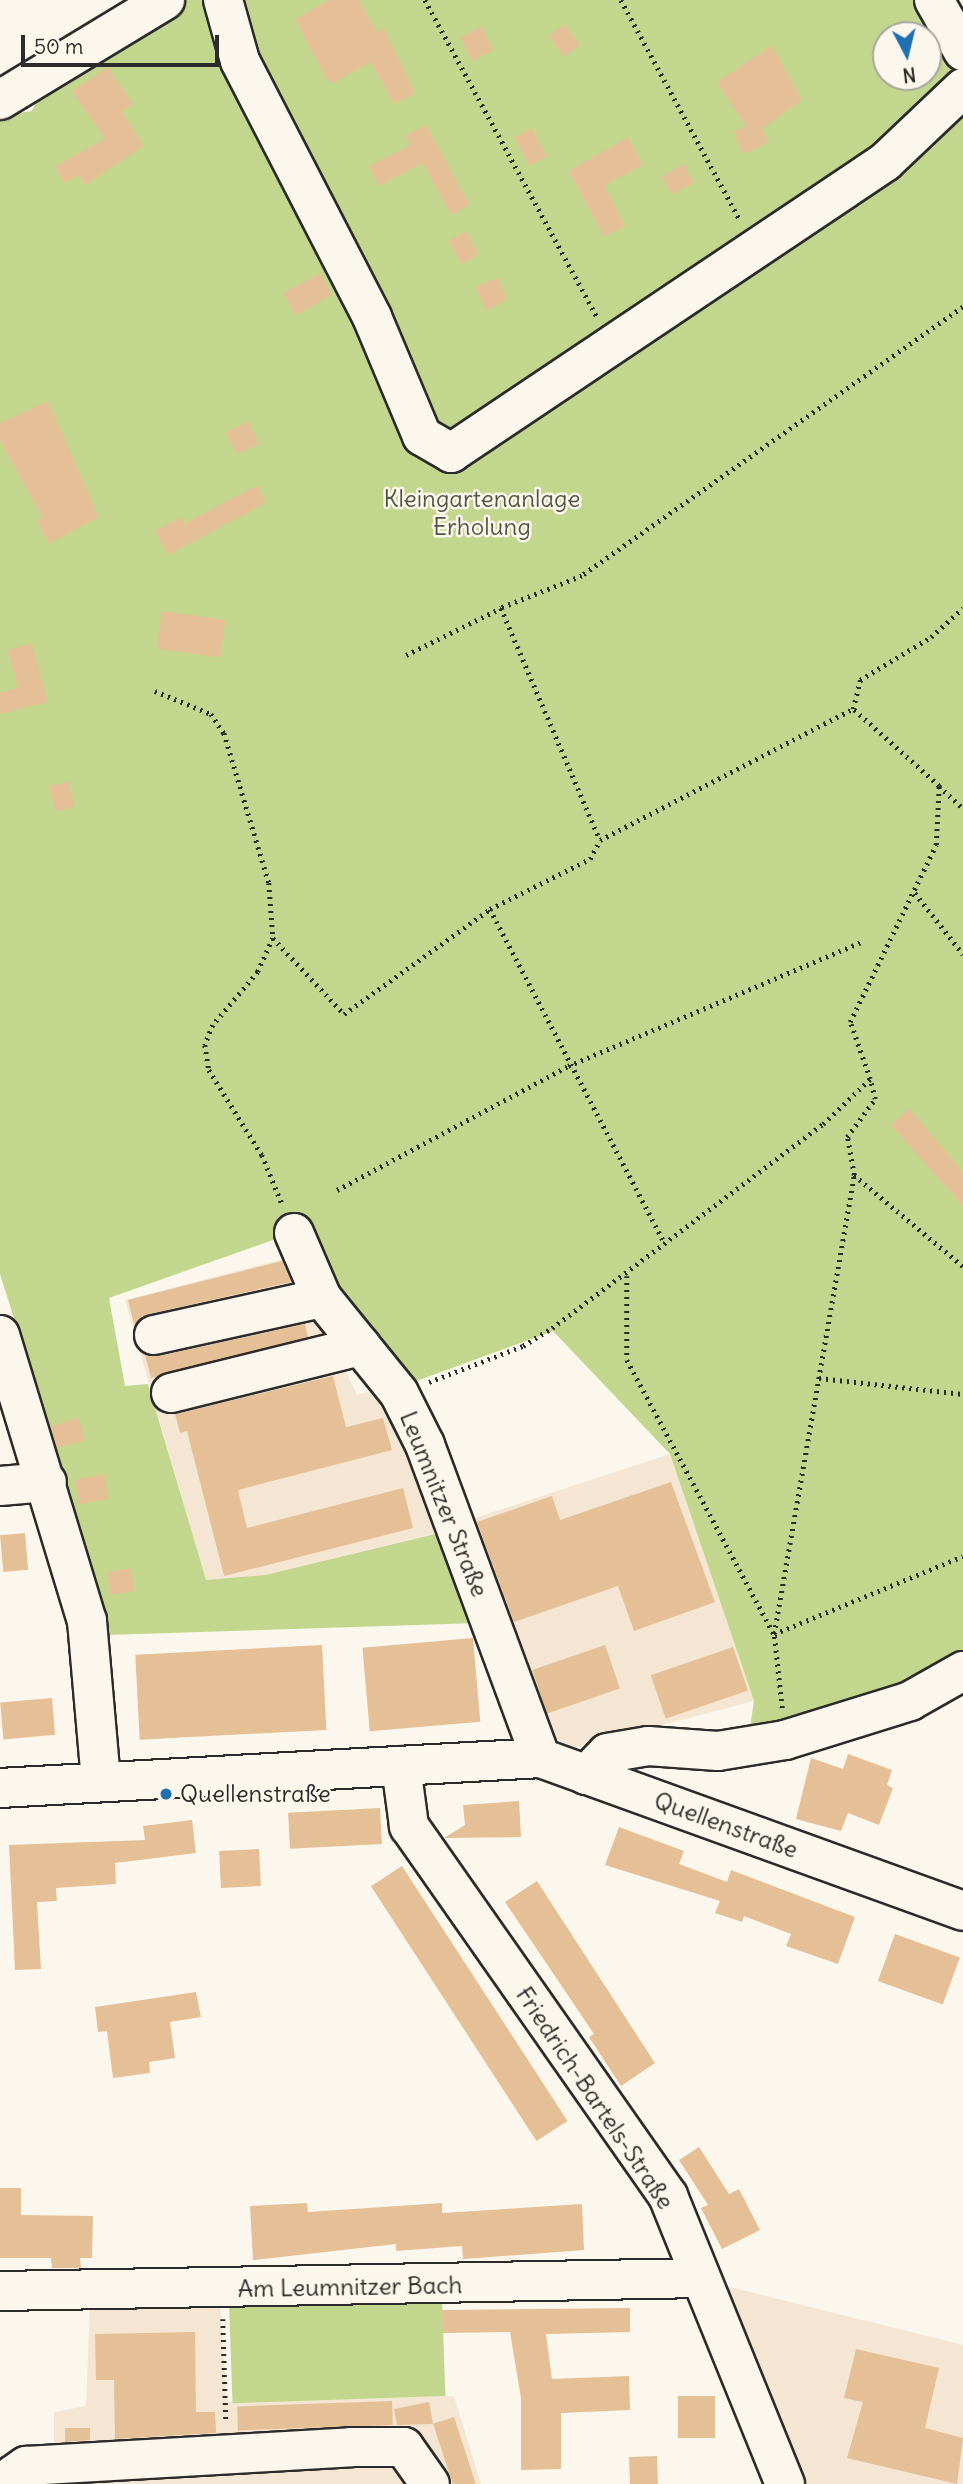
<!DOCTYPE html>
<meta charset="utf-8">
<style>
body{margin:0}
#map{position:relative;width:963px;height:2484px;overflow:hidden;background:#fbf7ec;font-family:Delius,sans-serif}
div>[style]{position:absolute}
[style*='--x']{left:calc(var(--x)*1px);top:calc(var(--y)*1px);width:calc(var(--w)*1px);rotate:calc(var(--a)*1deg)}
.built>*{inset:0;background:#f4e6d2}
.green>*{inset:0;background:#c2d78d;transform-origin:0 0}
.building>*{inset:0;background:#e5c096;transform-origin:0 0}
.path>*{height:4.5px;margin-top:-2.25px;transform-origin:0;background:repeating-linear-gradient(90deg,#2b2b2b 0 2px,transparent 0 7px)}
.roads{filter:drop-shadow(2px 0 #2b2b2b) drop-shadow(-2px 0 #2b2b2b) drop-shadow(0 2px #2b2b2b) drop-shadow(0 -2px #2b2b2b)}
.minor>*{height:38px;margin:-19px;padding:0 19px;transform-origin:19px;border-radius:19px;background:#fbf7ec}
.dots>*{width:19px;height:19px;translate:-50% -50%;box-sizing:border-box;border:4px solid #fbf7ec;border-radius:50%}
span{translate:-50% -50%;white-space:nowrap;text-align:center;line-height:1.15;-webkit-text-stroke:5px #fbf7ec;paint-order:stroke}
.park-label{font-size:24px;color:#515644}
.street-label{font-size:24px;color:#2b2b2b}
.poi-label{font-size:24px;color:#2b2b2b}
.left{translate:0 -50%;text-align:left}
.north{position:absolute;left:872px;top:21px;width:70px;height:70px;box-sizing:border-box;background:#fbf7ec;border:2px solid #a8a59f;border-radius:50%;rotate:173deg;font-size:19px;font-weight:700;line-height:28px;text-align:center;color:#2b2b2b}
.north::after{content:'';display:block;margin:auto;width:24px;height:32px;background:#1f6fb2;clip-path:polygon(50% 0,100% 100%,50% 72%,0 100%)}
.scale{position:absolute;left:21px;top:35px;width:198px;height:32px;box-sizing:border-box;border:4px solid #2b2b2b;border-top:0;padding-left:9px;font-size:21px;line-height:24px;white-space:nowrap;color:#2b2b2b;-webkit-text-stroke:5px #fbf7ec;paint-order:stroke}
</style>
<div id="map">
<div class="built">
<i style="clip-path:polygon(291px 1257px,357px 1395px,377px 1389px,448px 1530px,208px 1589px,125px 1300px)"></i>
<i style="clip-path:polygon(670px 1454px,754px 1701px,569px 1749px,534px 1719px,466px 1521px)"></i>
<i style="clip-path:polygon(718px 2284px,963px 2345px,963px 2484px,796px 2484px)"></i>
<i style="clip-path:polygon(90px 2304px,220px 2304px,227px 2402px,454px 2396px,481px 2484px,26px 2484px,54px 2473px,54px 2412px,86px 2406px)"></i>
</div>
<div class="green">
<i style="clip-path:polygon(evenodd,177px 0,940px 0,963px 30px,963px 1681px,746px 1754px,754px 1701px,670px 1454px,553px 1331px,411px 1383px,330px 1293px,301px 1230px,109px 1298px,125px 1386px,148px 1384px,206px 1580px,265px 1575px,439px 1533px,478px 1623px,106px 1635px,85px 1543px,0 1274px,0 116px,32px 111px,40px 95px,177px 0,886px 35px,928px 35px,928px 77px,886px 77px,886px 35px)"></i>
<i style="left:442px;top:2299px;width:97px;height:213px;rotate:88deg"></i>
</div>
<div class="building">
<i style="clip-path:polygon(329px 0,359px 0,377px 32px,384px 28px,415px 93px,394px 104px,371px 62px,333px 83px,327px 80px,295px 19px)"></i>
<i style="left:565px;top:24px;width:26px;height:20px;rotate:54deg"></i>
<i style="left:481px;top:26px;width:27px;height:24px;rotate:62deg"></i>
<i style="clip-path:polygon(772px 45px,802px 100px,762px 129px,769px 142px,744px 154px,733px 132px,746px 126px,717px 82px)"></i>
<i style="clip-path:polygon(108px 67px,133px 104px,122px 112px,144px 146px,85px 185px,79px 175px,64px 183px,55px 166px,105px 139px,72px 91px)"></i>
<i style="clip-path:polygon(426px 125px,470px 205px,451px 215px,423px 163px,379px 186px,369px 166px,410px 145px,405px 136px)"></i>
<i style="left:532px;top:128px;width:32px;height:20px;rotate:62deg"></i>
<i style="clip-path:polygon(628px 137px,643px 165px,605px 185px,625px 226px,604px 237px,569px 171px)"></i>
<i style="left:684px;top:164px;width:21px;height:26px;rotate:61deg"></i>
<i style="left:466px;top:231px;width:27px;height:20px;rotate:62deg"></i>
<i style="left:320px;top:273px;width:25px;height:42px;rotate:61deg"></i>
<i style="left:497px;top:277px;width:25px;height:24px;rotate:64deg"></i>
<i style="clip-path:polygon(48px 401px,99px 517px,49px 544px,37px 521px,43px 518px,0 441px,0 423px)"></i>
<i style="left:248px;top:421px;width:25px;height:25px;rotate:63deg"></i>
<i style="clip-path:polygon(257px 485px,266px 503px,168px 555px,155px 531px,181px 517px,184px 524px)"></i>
<i style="left:162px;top:611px;width:64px;height:38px;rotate:8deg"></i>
<i style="clip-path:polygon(32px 643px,48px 702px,0 714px,0 693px,18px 688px,8px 650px)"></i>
<i style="left:68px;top:781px;width:26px;height:20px;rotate:74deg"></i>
<i style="clip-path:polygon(909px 1108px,963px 1172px,963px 1206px,891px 1125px)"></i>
<i style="clip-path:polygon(282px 1261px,291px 1282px,149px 1314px,134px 1324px,128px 1300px)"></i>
<i style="clip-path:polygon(305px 1324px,308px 1337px,151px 1378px,145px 1355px,159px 1356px)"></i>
<i style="clip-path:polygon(333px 1376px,346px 1427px,383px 1418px,392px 1450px,238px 1490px,247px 1528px,403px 1488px,413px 1528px,224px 1576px,187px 1431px,180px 1433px,175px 1414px)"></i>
<i style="left:79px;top:1418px;width:23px;height:29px;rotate:75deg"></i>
<i style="left:104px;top:1474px;width:25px;height:30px;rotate:79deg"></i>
<i style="clip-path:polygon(671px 1482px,715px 1602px,634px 1631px,618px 1586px,514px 1622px,477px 1522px,552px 1496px,560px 1520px)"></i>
<i style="left:25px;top:1533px;width:37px;height:25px;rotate:85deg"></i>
<i style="left:131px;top:1568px;width:23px;height:25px;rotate:80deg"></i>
<i style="left:473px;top:1638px;width:84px;height:111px;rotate:85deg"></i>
<i style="left:322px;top:1645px;width:85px;height:187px;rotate:87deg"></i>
<i style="left:605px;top:1645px;width:46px;height:77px;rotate:71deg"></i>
<i style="left:733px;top:1647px;width:46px;height:87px;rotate:71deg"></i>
<i style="left:52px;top:1698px;width:37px;height:52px;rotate:85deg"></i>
<i style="clip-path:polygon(848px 1754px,892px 1770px,887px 1785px,893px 1788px,879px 1825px,848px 1813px,841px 1831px,796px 1819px,811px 1758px,843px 1769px)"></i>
<i style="clip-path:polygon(519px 1801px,521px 1837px,444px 1838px,465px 1825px,463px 1805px)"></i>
<i style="left:380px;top:1808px;width:36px;height:92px;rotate:87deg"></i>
<i style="clip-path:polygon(192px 1820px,196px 1853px,115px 1863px,116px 1884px,56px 1888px,57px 1901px,37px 1902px,41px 1969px,15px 1970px,9px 1845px,145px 1840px,143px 1826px)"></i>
<i style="clip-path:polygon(619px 1827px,684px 1851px,679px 1864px,727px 1882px,731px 1870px,855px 1917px,838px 1964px,786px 1946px,791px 1934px,744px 1916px,742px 1922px,715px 1913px,720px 1901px,605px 1865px)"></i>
<i style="left:259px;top:1849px;width:37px;height:40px;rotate:87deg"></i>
<i style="left:402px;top:1866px;width:304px;height:37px;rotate:57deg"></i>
<i style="clip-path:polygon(537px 1881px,655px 2063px,621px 2086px,589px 2037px,594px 2034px,505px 1902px)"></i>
<i style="left:895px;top:1934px;width:69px;height:50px;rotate:20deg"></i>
<i style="clip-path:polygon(196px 1992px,201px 2017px,170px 2022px,175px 2058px,149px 2062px,150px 2073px,113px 2078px,107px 2031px,98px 2032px,95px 2007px)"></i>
<i style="clip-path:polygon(699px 2147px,729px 2194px,739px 2189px,760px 2230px,722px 2249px,701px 2208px,708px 2205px,679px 2160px)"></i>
<i style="clip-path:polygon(0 2188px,21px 2188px,21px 2215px,93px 2216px,92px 2258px,80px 2258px,81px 2268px,52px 2268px,51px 2258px,0 2258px)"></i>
<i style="clip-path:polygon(307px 2203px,308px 2212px,442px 2203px,442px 2213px,582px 2204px,584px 2250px,463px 2259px,462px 2246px,396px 2251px,396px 2244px,253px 2260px,250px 2206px)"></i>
<i style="clip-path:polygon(630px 2308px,630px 2332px,546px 2334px,552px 2379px,629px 2376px,630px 2410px,561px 2413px,561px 2469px,521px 2470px,521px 2398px,510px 2332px,443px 2333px,442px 2310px)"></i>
<i style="clip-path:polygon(195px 2332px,196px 2412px,215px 2412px,216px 2433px,115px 2439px,114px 2380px,96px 2380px,95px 2334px)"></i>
<i style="clip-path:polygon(856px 2349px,939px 2368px,925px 2428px,963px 2438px,957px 2484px,847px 2458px,863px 2402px,844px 2398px)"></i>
<i style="left:678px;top:2396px;width:37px;height:42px"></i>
<i style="left:392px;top:2401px;width:24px;height:155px;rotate:88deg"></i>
<i style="clip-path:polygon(429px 2402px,433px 2424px,397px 2425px,394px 2409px)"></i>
<i style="left:454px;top:2417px;width:71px;height:22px;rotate:72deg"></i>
<i style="clip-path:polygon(65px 2428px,90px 2428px,90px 2440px,65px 2442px)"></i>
<i style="left:657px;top:2456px;width:28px;height:28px;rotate:88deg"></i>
</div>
<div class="path">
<i style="--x:425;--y:0;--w:363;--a:61.5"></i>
<i style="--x:621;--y:0;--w:250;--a:61.6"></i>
<i style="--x:963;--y:307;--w:466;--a:144.8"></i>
<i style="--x:582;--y:576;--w:87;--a:158.4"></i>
<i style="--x:501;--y:608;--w:252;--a:66.9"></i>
<i style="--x:600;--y:840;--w:285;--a:-27.4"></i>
<i style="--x:853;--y:709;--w:30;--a:-76"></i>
<i style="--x:860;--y:680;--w:83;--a:-31.2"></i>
<i style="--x:931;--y:637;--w:43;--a:-42.2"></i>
<i style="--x:406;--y:655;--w:106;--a:-26.3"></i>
<i style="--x:155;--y:691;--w:61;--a:22.3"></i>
<i style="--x:211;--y:714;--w:23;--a:56"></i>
<i style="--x:224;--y:733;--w:157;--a:73.3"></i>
<i style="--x:269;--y:883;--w:55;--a:85.8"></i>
<i style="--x:273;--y:938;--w:37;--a:114"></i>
<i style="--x:258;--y:972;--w:70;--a:130.3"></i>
<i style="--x:213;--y:1025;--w:22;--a:112"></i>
<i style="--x:205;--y:1045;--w:25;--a:81"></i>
<i style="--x:209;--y:1070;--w:100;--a:58.1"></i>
<i style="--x:262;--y:1155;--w:55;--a:67.6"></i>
<i style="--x:939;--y:786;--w:33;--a:43"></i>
<i style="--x:915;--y:893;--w:78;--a:51.8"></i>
<i style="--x:490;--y:909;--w:112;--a:-26.6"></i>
<i style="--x:590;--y:859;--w:21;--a:-62"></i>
<i style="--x:273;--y:938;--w:104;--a:46.9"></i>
<i style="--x:344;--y:1014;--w:180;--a:-35.7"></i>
<i style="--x:490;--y:909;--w:378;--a:62.4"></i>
<i style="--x:854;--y:1175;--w:142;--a:39.9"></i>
<i style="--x:337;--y:1190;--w:262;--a:-28.2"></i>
<i style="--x:568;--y:1066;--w:321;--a:-22.9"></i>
<i style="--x:627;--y:1276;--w:84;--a:90"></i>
<i style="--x:627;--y:1360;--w:311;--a:61.8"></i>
<i style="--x:774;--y:1634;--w:204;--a:-22.4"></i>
<i style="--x:819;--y:1378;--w:145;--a:6.3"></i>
<i style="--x:429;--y:1382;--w:101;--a:-21"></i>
<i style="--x:523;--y:1346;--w:34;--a:-32"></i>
<i style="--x:552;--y:1328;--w:339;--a:-37"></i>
<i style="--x:823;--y:1124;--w:65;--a:-43.8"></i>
<i style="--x:870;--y:1079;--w:60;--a:-109.3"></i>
<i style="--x:850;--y:1022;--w:197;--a:-64.1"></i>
<i style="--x:936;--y:845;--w:59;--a:-87.1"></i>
<i style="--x:939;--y:786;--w:115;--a:-138.2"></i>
<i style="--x:782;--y:1708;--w:74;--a:-96.2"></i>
<i style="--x:774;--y:1634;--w:466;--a:-80.1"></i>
<i style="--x:854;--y:1175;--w:39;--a:-100"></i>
<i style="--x:847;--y:1137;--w:47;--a:-53.6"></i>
<i style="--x:875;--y:1099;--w:21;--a:-104"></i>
<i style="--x:223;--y:2319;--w:103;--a:88.3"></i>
</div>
<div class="roads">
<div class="minor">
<i style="--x:223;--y:0;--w:63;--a:74.4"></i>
<i style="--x:240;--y:61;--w:288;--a:62.7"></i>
<i style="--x:372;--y:317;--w:129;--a:67.2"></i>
<i style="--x:422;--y:436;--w:34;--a:30"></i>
<i style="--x:451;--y:453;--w:523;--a:-33.84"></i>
<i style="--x:885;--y:162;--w:108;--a:-43.5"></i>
<i style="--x:934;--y:0;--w:59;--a:60.4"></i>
<i style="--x:0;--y:100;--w:193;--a:-31.2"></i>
<i style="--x:294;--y:1233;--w:71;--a:66.7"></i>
<i style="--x:322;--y:1298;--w:122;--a:51"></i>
<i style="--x:399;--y:1393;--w:58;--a:63.4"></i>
<i style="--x:425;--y:1445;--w:334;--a:69.7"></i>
<i style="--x:0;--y:1335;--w:299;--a:73.1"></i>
<i style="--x:87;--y:1621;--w:161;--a:85"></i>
<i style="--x:154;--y:1335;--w:172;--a:-12.4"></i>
<i style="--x:171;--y:1393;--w:196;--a:-13.9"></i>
<i style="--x:0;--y:1486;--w:47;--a:-4.9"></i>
<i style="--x:401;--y:1766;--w:61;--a:82.4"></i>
<i style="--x:409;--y:1826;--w:452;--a:55"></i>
<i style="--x:668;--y:2196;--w:311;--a:67.9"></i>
<i style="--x:586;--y:1775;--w:30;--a:-46"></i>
<i style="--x:607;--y:1753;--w:42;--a:-9.7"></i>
<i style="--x:648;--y:1746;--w:70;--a:4.1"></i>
<i style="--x:718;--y:1751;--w:68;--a:-9.3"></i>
<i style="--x:785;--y:1740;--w:131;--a:-17.3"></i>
<i style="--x:910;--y:1701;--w:61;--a:-29.5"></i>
<i style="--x:0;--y:1788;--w:542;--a:-3.17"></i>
<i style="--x:541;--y:1758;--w:449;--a:19.9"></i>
<i style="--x:0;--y:2291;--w:700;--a:-1.06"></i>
<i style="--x:14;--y:2484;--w:9;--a:-96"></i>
<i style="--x:13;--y:2475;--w:16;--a:-35"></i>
<i style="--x:26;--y:2466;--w:326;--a:-3.3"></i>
<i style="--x:351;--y:2447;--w:53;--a:0"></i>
<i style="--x:404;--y:2447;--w:45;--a:54.9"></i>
</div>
</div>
<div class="dots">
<i style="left:166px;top:1794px;background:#1f6fb2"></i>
</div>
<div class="park-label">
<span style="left:482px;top:513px">Kleingartenanlage<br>Erholung</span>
</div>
<div class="street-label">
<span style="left:444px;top:1504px;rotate:68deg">Leumnitzer Straße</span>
<span style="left:726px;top:1825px;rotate:20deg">Quellenstraße</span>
<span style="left:595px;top:2098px;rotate:56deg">Friedrich-Bartels-Straße</span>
<span style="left:350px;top:2287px;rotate:-1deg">Am Leumnitzer Bach</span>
</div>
<div class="poi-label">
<span class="left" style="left:180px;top:1794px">Quellenstraße</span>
</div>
<div class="north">N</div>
<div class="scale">50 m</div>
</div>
